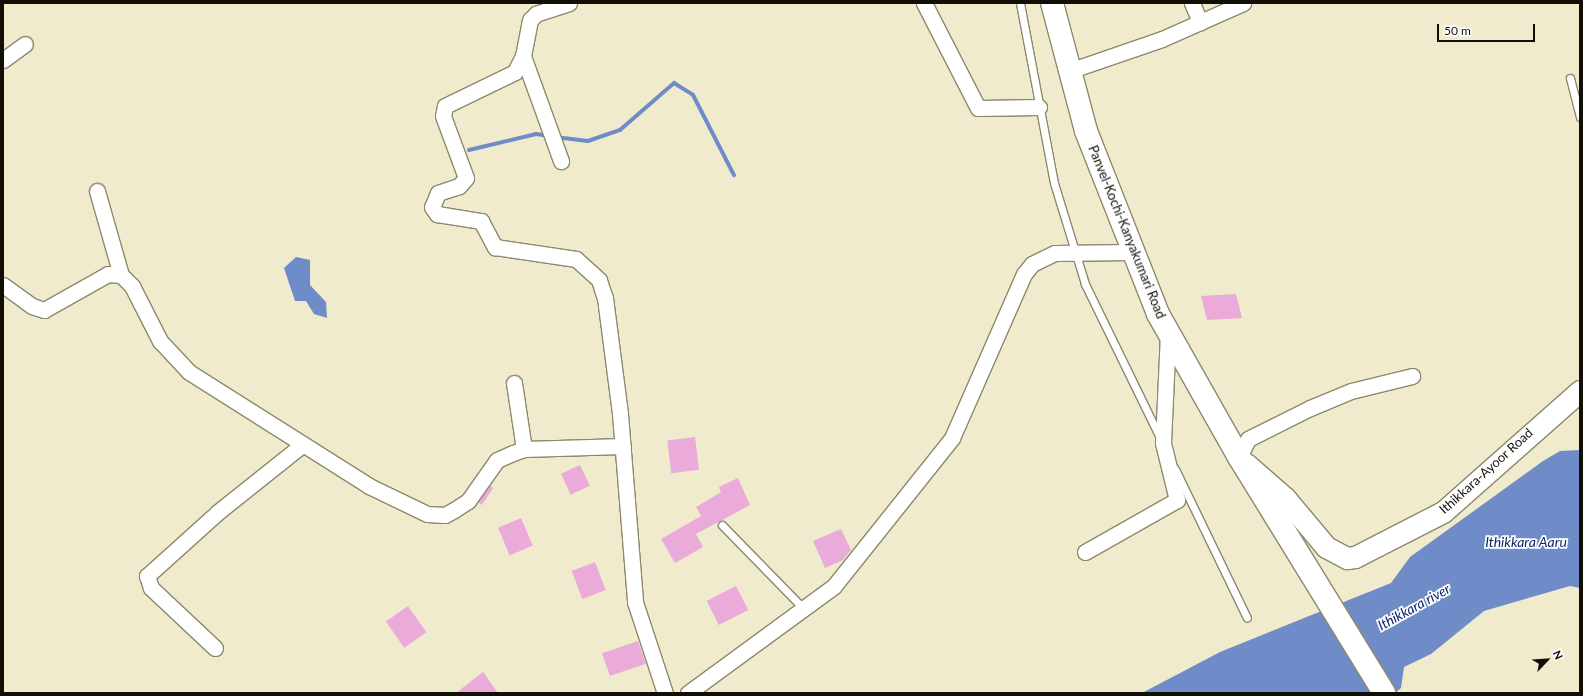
<!DOCTYPE html>
<style>
body{margin:0}
#map{position:relative;width:1583px;height:696px;overflow:hidden;background:#f0ebcd;font-family:Lato,sans-serif}
div>[style]{position:absolute}
[style*='--x']{left:calc(var(--x)*1px);top:calc(var(--y)*1px);width:calc(var(--w)*1px);rotate:calc(var(--a)*1deg)}
.water>*{inset:0;background:#708cc8}
.stream>*{height:4px;margin:-2px;padding:0 2px;transform-origin:2px;border-radius:2px;background:#708cc8}
.building>*{inset:0;background:#eaabda;transform-origin:0 0}
.roads{filter:drop-shadow(1px 0 #8d886d) drop-shadow(-1px 0 #8d886d) drop-shadow(0 1px #8d886d) drop-shadow(0 -1px #8d886d)}
.service>*{height:7px;margin:-3.5px;padding:0 3.5px;transform-origin:3.5px;border-radius:3.5px;background:#fff}
.minor>*{height:15px;margin:-7.5px;padding:0 7.5px;transform-origin:7.5px;border-radius:7.5px;background:#fff}
.secondary>*{height:21px;margin:-10.5px;padding:0 10.5px;transform-origin:10.5px;border-radius:10.5px;background:#fff}
.trunk>*{height:22px;margin:-11px;padding:0 11px;transform-origin:11px;border-radius:11px;background:#fff}
span{translate:-50% -50%;white-space:nowrap;text-align:center;line-height:1.15;-webkit-text-stroke:3.5px #fff;paint-order:stroke}
.street-label{font-size:13px;color:#100e05}
.water-label{font-size:14px;color:#0c256b;font-style:italic}
.frame{position:absolute;inset:0;border:4px solid #100e05;pointer-events:none}
.north{position:absolute;left:1527px;top:640px;width:40px;height:40px;-webkit-text-stroke:3px #fff;paint-order:stroke;rotate:65deg;font-size:11px;font-weight:700;line-height:16px;text-align:center;color:#100e05}
.north::after{content:'';display:block;margin:auto;width:14px;height:18px;background:#100e05;clip-path:polygon(50% 0,100% 100%,50% 72%,0 100%)}
.scale{position:absolute;left:1437px;top:24px;width:98px;height:18px;box-sizing:border-box;border:2px solid #100e05;border-top:0;padding-left:5px;font-size:12px;line-height:14px;white-space:nowrap;color:#100e05;-webkit-text-stroke:3px #fff;paint-order:stroke}
</style>
<div id="map">
<div class="water">
<i style="clip-path:polygon(296px 257px,310px 260px,310px 285px,326px 302px,327px 318px,314px 314px,306px 301px,295px 301px,284px 268px)"></i>
<i style="clip-path:polygon(1580px 450px,1580px 588px,1570px 586px,1484px 611px,1431px 654px,1404px 667px,1401px 688px,1395px 693px,1142px 693px,1220px 652px,1391px 583px,1410px 557px,1543px 461px,1560px 451px)"></i>
</div>
<div class="stream">
<i style="--x:555;--y:137;--w:33;--a:7"></i>
<i style="--x:588;--y:141;--w:34;--a:-19"></i>
<i style="--x:620;--y:130;--w:72;--a:-41"></i>
<i style="--x:674;--y:83;--w:22;--a:32"></i>
<i style="--x:693;--y:95;--w:90;--a:62.9"></i>
<i style="--x:469;--y:150;--w:69;--a:-13.4"></i>
<i style="--x:536;--y:134;--w:13;--a:9"></i>
</div>
<div class="building">
<i style="clip-path:polygon(1236px 294px,1242px 318px,1207px 320px,1201px 296px)"></i>
<i style="left:695px;top:437px;width:33px;height:28px;rotate:83deg"></i>
<i style="left:580px;top:465px;width:23px;height:21px;rotate:65deg"></i>
<i style="clip-path:polygon(738px 478px,750px 505px,696px 534px,703px 547px,675px 563px,661px 539px,701px 516px,696px 507px,721px 492px,719px 487px)"></i>
<i style="clip-path:polygon(490px 486px,493px 488px,482px 505px,478px 502px)"></i>
<i style="left:521px;top:518px;width:30px;height:25px;rotate:67deg"></i>
<i style="clip-path:polygon(841px 529px,851px 550px,843px 560px,825px 568px,813px 541px)"></i>
<i style="left:595px;top:562px;width:30px;height:25px;rotate:69deg"></i>
<i style="left:736px;top:586px;width:27px;height:33px;rotate:63deg"></i>
<i style="left:408px;top:606px;width:32px;height:27px;rotate:55deg"></i>
<i style="left:638px;top:641px;width:24px;height:38px;rotate:71deg"></i>
<i style="clip-path:polygon(483px 672px,498px 693px,456px 693px)"></i>
</div>
<div class="roads">
<div class="service">
<i style="--x:1020;--y:3;--w:183;--a:79.3"></i>
<i style="--x:1054;--y:183;--w:106;--a:72.9"></i>
<i style="--x:1085;--y:284;--w:171;--a:64"></i>
<i style="--x:1570;--y:78;--w:40;--a:75.6"></i>
<i style="--x:1175;--y:469;--w:165;--a:64.2"></i>
<i style="--x:722;--y:525;--w:117;--a:45.7"></i>
</div>
<div class="minor">
<i style="--x:569;--y:3;--w:35;--a:162"></i>
<i style="--x:536;--y:14;--w:8;--a:135"></i>
<i style="--x:530;--y:20;--w:37;--a:101"></i>
<i style="--x:523;--y:56;--w:18;--a:117"></i>
<i style="--x:515;--y:72;--w:78;--a:154.1"></i>
<i style="--x:445;--y:106;--w:10;--a:101"></i>
<i style="--x:443;--y:116;--w:66;--a:69.6"></i>
<i style="--x:466;--y:178;--w:11;--a:131"></i>
<i style="--x:459;--y:186;--w:22;--a:162"></i>
<i style="--x:438;--y:193;--w:15;--a:113"></i>
<i style="--x:432;--y:207;--w:9;--a:54"></i>
<i style="--x:437;--y:214;--w:45;--a:9"></i>
<i style="--x:481;--y:221;--w:30;--a:62"></i>
<i style="--x:495;--y:247;--w:82;--a:8.4"></i>
<i style="--x:576;--y:259;--w:31;--a:42"></i>
<i style="--x:599;--y:280;--w:19;--a:72"></i>
<i style="--x:605;--y:298;--w:117;--a:82.6"></i>
<i style="--x:620;--y:414;--w:189;--a:85.4"></i>
<i style="--x:635;--y:602;--w:96;--a:71.8"></i>
<i style="--x:924;--y:3;--w:118;--a:62.8"></i>
<i style="--x:978;--y:108;--w:61;--a:-0.9"></i>
<i style="--x:1192;--y:3;--w:21;--a:67"></i>
<i style="--x:523;--y:56;--w:112;--a:70.1"></i>
<i style="--x:3;--y:60;--w:27;--a:-36"></i>
<i style="--x:1069;--y:71;--w:98;--a:-19"></i>
<i style="--x:1162;--y:39;--w:89;--a:-24"></i>
<i style="--x:97;--y:191;--w:87;--a:74.1"></i>
<i style="--x:3;--y:285;--w:36;--a:36"></i>
<i style="--x:32;--y:306;--w:13;--a:18"></i>
<i style="--x:44;--y:310;--w:73;--a:-29.4"></i>
<i style="--x:108;--y:274;--w:13;--a:4"></i>
<i style="--x:121;--y:275;--w:16;--a:45"></i>
<i style="--x:132;--y:286;--w:62;--a:63"></i>
<i style="--x:160;--y:341;--w:42;--a:46.9"></i>
<i style="--x:189;--y:372;--w:213;--a:32.3"></i>
<i style="--x:369;--y:486;--w:64;--a:25.8"></i>
<i style="--x:427;--y:514;--w:18;--a:3"></i>
<i style="--x:445;--y:515;--w:10;--a:-29"></i>
<i style="--x:454;--y:510;--w:17;--a:-33"></i>
<i style="--x:468;--y:501;--w:50;--a:-54.7"></i>
<i style="--x:497;--y:460;--w:17;--a:-24"></i>
<i style="--x:513;--y:453;--w:12;--a:-20"></i>
<i style="--x:524;--y:449;--w:99;--a:-1.7"></i>
<i style="--x:514;--y:383;--w:67;--a:81.4"></i>
<i style="--x:1239;--y:457;--w:20;--a:-63"></i>
<i style="--x:1248;--y:439;--w:69;--a:-26.6"></i>
<i style="--x:1310;--y:408;--w:44;--a:-22.5"></i>
<i style="--x:1351;--y:391;--w:63;--a:-13.8"></i>
<i style="--x:1085;--y:552;--w:106;--a:-29.5"></i>
<i style="--x:1177;--y:500;--w:59;--a:-103.8"></i>
<i style="--x:1163;--y:443;--w:109;--a:-87.4"></i>
<i style="--x:215;--y:648;--w:88;--a:-136.8"></i>
<i style="--x:151;--y:588;--w:13;--a:-108"></i>
<i style="--x:147;--y:576;--w:96;--a:-42"></i>
<i style="--x:218;--y:512;--w:107;--a:-38.6"></i>
<i style="--x:688;--y:693;--w:181;--a:-36.2"></i>
<i style="--x:834;--y:586;--w:189;--a:-51.4"></i>
<i style="--x:952;--y:438;--w:179;--a:-66.3"></i>
<i style="--x:1024;--y:274;--w:13;--a:-51"></i>
<i style="--x:1032;--y:264;--w:25;--a:-26"></i>
<i style="--x:1055;--y:253;--w:77;--a:-0.7"></i>
</div>
<div class="secondary">
<i style="--x:1246;--y:464;--w:52;--a:41.1"></i>
<i style="--x:1285;--y:498;--w:64;--a:50.1"></i>
<i style="--x:1326;--y:547;--w:24;--a:28"></i>
<i style="--x:1347;--y:558;--w:8;--a:-7"></i>
<i style="--x:1355;--y:557;--w:99;--a:-27.1"></i>
<i style="--x:1443;--y:512;--w:183;--a:-41.5"></i>
</div>
<div class="trunk">
<i style="--x:1052;--y:3;--w:132;--a:75.1"></i>
<i style="--x:1086;--y:131;--w:197;--a:68.5"></i>
<i style="--x:1158;--y:314;--w:164;--a:60.5"></i>
<i style="--x:1239;--y:457;--w:277;--a:58.4"></i>
</div>
</div>
<div class="street-label">
<span style="left:1127px;top:232px;rotate:68deg">Panvel-Kochi-Kanyakumari Road</span>
<span style="left:1486px;top:471px;rotate:-42deg">Ithikkara-Ayoor Road</span>
</div>
<div class="water-label">
<span style="left:1526px;top:542px">Ithikkara Aaru</span>
<span style="left:1414px;top:607px;rotate:-29deg">Ithikkara river</span>
</div>
<div class="frame"></div>
<div class="north">N</div>
<div class="scale">50 m</div>
</div>
